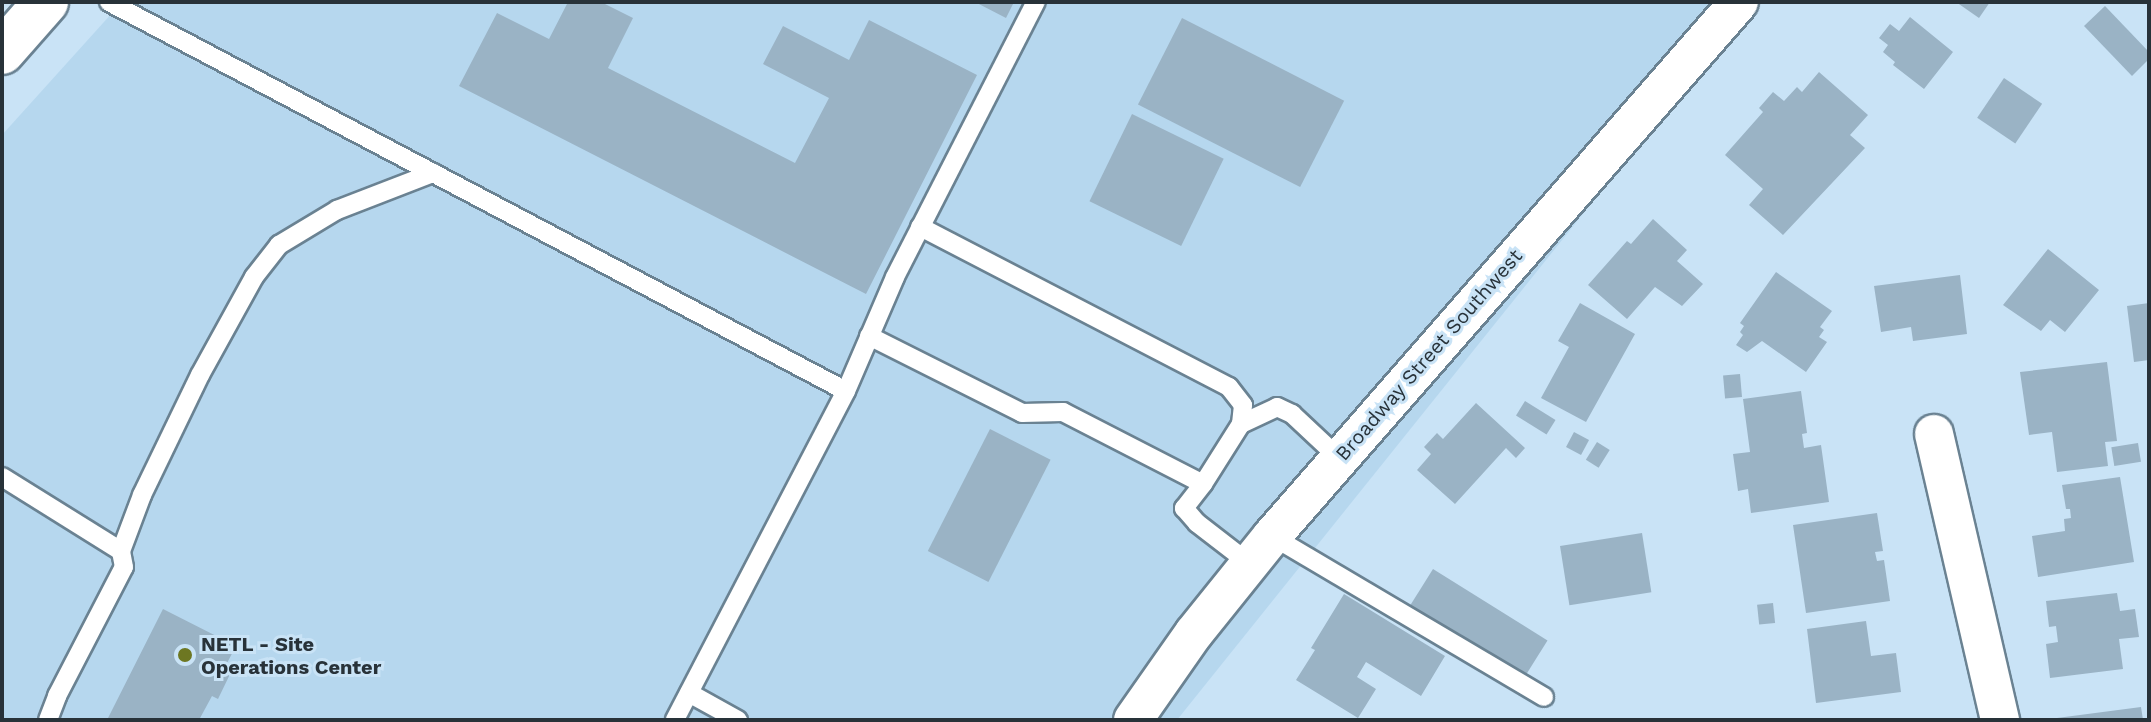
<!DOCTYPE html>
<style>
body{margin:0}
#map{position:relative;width:2151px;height:722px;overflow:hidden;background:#c9e3f6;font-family:"Work Sans",sans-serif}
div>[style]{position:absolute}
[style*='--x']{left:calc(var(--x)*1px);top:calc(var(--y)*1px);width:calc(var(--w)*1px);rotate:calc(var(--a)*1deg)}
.built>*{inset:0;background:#b6d7ee}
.building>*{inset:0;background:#9ab3c5;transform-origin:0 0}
.roads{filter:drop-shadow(2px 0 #6a8292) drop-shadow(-2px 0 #6a8292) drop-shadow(0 2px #6a8292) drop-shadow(0 -2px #6a8292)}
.lane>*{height:18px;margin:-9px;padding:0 9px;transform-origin:9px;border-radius:9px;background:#fff}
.street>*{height:38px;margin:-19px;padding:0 19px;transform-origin:19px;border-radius:19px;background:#fff}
.secondary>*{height:44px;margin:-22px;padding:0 22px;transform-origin:22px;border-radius:22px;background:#fff}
.dots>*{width:22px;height:22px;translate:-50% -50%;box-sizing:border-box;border:4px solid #c9e3f6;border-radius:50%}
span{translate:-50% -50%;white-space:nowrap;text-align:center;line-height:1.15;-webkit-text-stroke:6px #c9e3f6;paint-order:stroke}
.street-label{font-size:20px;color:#283239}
.poi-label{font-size:20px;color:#283239;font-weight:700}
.left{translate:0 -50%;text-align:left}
.frame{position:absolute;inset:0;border:4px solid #283239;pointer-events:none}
</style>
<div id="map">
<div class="built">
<i style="clip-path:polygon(122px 2px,1753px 2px,1177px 720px,2px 720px,2px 135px)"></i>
</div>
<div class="building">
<i style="clip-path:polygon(568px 2px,601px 2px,633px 18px,608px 68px,795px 163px,829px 98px,763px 64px,783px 26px,849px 60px,869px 20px,977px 75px,866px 294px,459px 86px,497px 13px,549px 39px)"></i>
<i style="clip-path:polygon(975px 2px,1014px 2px,1006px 18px)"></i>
<i style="clip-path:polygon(1956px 2px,1990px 2px,1979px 18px)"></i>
<i style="clip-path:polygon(2105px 6px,2149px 52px,2149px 59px,2132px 76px,2084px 26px)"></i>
<i style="clip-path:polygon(1910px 17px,1953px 52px,1924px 89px,1893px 65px,1895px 62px,1883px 52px,1888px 45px,1879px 38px,1890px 24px,1899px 31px)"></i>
<i style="left:1182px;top:18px;width:182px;height:97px;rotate:27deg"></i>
<i style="clip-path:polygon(1819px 72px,1868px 115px,1850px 135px,1865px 148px,1783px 235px,1749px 205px,1763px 189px,1725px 155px,1763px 112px,1759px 108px,1773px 92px,1784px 101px,1797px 87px,1802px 92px)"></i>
<i style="left:2004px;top:78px;width:46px;height:48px;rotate:34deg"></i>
<i style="left:1132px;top:114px;width:102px;height:97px;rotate:26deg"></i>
<i style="clip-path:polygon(1653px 219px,1687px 250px,1677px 261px,1703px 284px,1682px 306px,1655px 287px,1627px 319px,1588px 285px,1627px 241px,1631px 244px)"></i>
<i style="clip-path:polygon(2048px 249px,2099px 290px,2065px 332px,2050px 320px,2041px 331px,2003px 305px)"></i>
<i style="clip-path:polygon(1776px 272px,1832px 311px,1820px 327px,1824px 330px,1819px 337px,1827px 342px,1806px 372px,1762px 341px,1747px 352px,1736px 345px,1743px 335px,1740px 332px,1744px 326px,1740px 323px)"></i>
<i style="clip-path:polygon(1960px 275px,1967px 334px,1913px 341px,1911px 327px,1881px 332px,1874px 286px)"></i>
<i style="clip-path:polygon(1580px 303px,1635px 334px,1586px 422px,1541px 398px,1569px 347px,1558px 341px)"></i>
<i style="clip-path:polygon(2149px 303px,2149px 360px,2134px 362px,2127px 306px)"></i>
<i style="clip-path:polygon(2107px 362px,2117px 441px,2105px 442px,2108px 466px,2057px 472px,2052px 432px,2029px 435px,2020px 372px)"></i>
<i style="left:1740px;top:374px;width:23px;height:17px;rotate:85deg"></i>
<i style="clip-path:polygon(1801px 391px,1807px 433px,1802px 434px,1804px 448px,1821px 445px,1829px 502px,1751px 513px,1748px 489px,1738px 491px,1733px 454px,1750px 452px,1743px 399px)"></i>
<i style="left:1525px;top:401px;width:36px;height:17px;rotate:32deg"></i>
<i style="clip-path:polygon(1476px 403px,1525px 448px,1516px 458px,1506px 448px,1455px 504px,1417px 470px,1431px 454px,1424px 447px,1437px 433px,1443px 439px)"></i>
<i style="left:990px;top:429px;width:68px;height:137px;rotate:27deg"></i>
<i style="left:1574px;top:432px;width:17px;height:17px;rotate:28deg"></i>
<i style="left:1597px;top:442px;width:15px;height:21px;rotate:32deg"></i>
<i style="left:2138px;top:443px;width:19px;height:27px;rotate:81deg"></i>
<i style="clip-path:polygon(2120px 477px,2134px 562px,2038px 577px,2032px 536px,2065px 531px,2064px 519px,2071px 518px,2070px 509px,2066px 509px,2062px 485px)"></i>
<i style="clip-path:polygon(1877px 513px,1883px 551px,1875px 552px,1877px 561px,1884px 560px,1890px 601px,1806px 613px,1793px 525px)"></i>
<i style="left:1642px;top:533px;width:60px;height:83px;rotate:81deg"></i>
<i style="left:1433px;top:569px;width:135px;height:44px;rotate:32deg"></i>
<i style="clip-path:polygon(2117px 593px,2120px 611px,2135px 609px,2139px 637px,2119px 639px,2123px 669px,2050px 678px,2046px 644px,2058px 642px,2056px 626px,2049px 627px,2046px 601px)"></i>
<i style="clip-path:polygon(1344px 594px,1445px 656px,1421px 696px,1366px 662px,1357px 677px,1376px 689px,1358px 718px,1296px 680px,1315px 650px,1311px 648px)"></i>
<i style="left:1773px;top:603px;width:20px;height:16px;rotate:84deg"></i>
<i style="clip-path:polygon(163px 609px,236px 646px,226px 665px,233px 668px,218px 699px,212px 696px,199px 720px,107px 720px)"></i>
<i style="clip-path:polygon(1866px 621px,1871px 656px,1896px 653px,1901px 692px,1816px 703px,1807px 629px)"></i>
<i style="clip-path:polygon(2141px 707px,2143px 720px,2058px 720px,2057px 718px)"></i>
</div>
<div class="roads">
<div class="lane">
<i style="--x:109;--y:2;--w:833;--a:27.83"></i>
<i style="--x:846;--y:391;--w:371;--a:117.5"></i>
<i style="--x:869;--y:336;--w:171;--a:26.7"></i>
<i style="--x:1022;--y:413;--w:41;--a:-1.4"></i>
<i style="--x:1063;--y:412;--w:157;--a:27.2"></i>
<i style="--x:1203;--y:484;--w:71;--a:-57.7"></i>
<i style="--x:1241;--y:424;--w:19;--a:-84"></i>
<i style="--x:1243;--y:405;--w:23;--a:-128"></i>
<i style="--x:1229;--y:387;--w:348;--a:-152.6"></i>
<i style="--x:846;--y:391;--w:124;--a:-66.7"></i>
<i style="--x:895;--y:277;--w:309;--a:-62.9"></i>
<i style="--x:1241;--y:424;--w:40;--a:-25"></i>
<i style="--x:1277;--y:407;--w:17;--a:25"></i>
<i style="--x:1292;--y:414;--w:64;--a:43.1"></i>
<i style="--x:2;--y:477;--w:140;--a:31.9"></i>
<i style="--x:1203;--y:484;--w:31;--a:128"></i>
<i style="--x:1184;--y:508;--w:20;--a:49"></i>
<i style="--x:1197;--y:523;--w:66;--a:37.6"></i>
<i style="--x:1272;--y:536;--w:316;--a:30.6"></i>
<i style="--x:689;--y:693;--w:56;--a:28.9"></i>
<i style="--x:48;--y:720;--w:26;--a:-69"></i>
<i style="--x:57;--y:696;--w:145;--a:-62.6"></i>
<i style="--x:124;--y:567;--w:16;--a:-101"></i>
<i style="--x:121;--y:551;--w:60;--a:-69.4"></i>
<i style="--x:142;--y:495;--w:133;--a:-64.2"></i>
<i style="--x:200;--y:375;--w:112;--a:-61.1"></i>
<i style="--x:254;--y:277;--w:41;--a:-52"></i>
<i style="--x:279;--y:245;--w:68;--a:-31.1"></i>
<i style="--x:337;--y:210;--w:103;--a:-21.1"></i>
</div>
<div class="street">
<i style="--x:1934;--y:434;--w:294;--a:77"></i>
<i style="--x:1133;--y:720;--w:106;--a:-55"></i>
<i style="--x:1194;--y:633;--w:124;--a:-51.2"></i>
<i style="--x:1272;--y:536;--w:709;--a:-48.83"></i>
</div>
<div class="secondary">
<i style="--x:2;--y:52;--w:67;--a:-48.7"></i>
</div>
</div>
<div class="dots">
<i style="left:185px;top:655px;background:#6d7722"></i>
</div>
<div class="street-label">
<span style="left:1429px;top:355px;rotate:-49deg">Broadway Street Southwest</span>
</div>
<div class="poi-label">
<span class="left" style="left:201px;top:656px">NETL - Site<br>Operations Center</span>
</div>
<div class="frame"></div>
</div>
